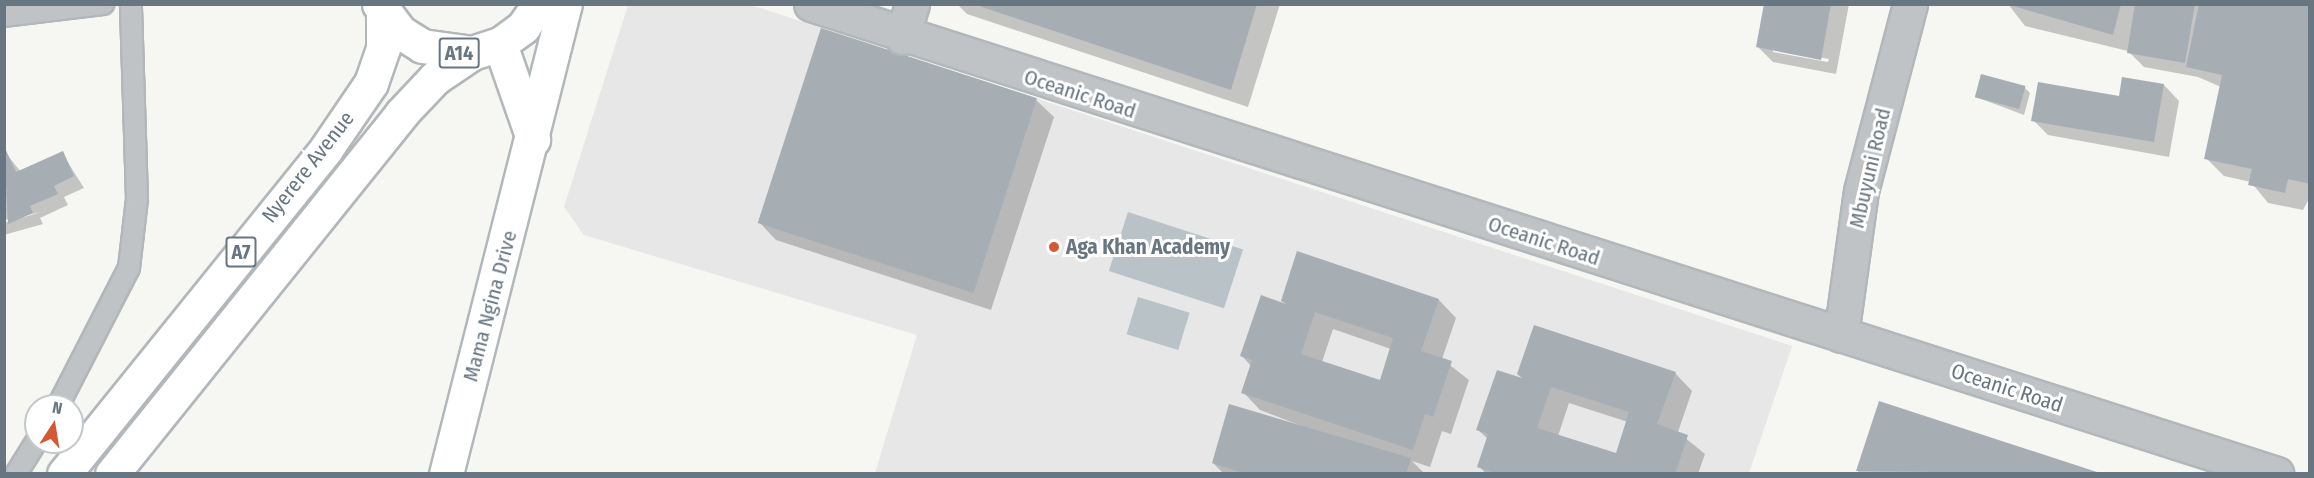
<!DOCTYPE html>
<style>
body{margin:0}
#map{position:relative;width:2314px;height:478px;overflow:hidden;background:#f6f6f3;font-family:"Fira Sans Condensed",sans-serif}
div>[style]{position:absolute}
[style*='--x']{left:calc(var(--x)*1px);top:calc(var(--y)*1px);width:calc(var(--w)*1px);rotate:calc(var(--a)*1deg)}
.built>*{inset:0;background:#e6e7e6}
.water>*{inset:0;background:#b8c2c7;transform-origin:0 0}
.shadow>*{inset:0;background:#0003}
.building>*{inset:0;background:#a7aeb3;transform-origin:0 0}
.roads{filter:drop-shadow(2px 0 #b2b7ba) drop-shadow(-2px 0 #b2b7ba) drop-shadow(0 2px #b2b7ba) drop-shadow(0 -2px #b2b7ba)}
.lane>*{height:20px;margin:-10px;padding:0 10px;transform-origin:10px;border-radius:10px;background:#bfc3c6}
.street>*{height:33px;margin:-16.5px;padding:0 16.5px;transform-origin:16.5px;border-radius:16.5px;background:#bfc3c6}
.secondary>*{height:33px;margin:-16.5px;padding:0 16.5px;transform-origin:16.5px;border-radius:16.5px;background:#fff}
.highway>*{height:33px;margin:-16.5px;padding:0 16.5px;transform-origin:16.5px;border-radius:16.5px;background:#fff}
.dots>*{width:16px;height:16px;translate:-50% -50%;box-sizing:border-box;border:3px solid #fff;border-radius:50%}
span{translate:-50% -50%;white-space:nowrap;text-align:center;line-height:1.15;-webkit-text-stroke:6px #fff;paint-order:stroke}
.shield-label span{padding:2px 4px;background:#fff;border:2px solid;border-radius:4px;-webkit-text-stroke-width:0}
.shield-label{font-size:20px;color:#677681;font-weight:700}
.street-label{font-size:21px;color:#677681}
.poi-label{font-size:21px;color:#677681;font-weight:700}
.left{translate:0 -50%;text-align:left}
.frame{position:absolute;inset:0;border:6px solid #677681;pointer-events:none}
.north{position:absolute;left:24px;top:394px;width:60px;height:60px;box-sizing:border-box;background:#fff;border:2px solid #c2c8cd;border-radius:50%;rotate:12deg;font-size:16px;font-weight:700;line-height:24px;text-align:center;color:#677681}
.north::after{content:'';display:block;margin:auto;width:21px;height:27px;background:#d45834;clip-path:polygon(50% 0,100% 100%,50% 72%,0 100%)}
</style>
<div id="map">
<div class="built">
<i style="clip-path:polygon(628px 5px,751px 5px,1792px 346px,1749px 473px,875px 473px,917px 335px,584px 235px,564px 207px)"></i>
</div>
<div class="water">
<i style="left:1128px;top:212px;width:121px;height:62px;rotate:18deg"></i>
<i style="left:1138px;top:297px;width:54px;height:39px;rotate:17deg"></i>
</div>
<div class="shadow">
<i style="clip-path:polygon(957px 4px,1280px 4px,1248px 107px,967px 14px)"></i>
<i style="clip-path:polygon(evenodd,1766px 4px,1849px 4px,1836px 74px,1773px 62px,1758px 47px,1766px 4px,1773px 49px,1829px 59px,1828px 62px,1773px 52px,1773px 49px)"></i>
<i style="clip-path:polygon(2008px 4px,2310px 4px,2310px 197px,2303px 210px,2268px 203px,2251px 182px,2224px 176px,2206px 158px,2221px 87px,2198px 77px,2144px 67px,2128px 51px,2025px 26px)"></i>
<i style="clip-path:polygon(2164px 85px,2179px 101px,2169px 157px,2048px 135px,2033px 120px)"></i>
<i style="clip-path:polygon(2024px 87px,2030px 93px,2024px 115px,1976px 97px)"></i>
<i style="clip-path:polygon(1036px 100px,1054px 117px,991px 310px,776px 240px,759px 222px)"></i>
<i style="clip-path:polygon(4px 151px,21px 172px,62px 153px,84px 188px,64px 197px,68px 205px,40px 218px,43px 224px,4px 235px,4px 223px,41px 212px,4px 220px)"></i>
<i style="clip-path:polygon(evenodd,1439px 300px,1456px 318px,1442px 359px,1469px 380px,1451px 434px,1442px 431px,1430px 467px,1412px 461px,1425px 474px,1224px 474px,1213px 463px,1312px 430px,1260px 410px,1243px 392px,1251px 366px,1242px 356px,1289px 307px,1439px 300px,1333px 329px,1391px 349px,1380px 381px,1322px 362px,1333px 329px)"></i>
<i style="clip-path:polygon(evenodd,1675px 373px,1692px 391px,1678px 432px,1705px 454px,1698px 474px,1486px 474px,1479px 466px,1488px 439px,1478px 430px,1525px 380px,1675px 373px,1569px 403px,1628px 422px,1617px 455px,1558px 436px,1569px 403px)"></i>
<i style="clip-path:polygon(1857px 470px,2097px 474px,1860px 474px)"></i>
</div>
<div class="building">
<i style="clip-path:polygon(973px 4px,1257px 4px,1231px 90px)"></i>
<i style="clip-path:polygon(1764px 4px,1831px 4px,1821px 60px,1756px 47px)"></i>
<i style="clip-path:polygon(2006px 4px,2121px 4px,2113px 35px)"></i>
<i style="clip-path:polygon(2135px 4px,2195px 4px,2185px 63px,2127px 53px)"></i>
<i style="clip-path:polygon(2199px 4px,2310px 4px,2310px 184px,2288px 179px,2285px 193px,2248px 185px,2252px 169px,2204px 159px,2222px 75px,2186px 67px)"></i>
<i style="left:821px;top:28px;width:227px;height:205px;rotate:18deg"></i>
<i style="left:1981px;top:74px;width:46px;height:24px;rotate:15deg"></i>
<i style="clip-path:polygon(2122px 77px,2164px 84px,2154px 142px,2031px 121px,2038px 82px,2119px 96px)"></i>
<i style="clip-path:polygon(4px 146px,16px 172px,63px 151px,74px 176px,54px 186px,58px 194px,30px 206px,33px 213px,8px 224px)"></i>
<i style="clip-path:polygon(evenodd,1297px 251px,1439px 299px,1421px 351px,1452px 361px,1433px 417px,1425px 414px,1413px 450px,1241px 393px,1252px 360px,1240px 356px,1261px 295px,1286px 304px,1281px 301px,1297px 251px,1315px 312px,1393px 338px,1380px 380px,1301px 354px,1315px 312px)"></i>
<i style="clip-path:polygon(evenodd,1534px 325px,1676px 372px,1657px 424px,1688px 435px,1675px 474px,1497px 474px,1477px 467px,1488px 434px,1476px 430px,1497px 370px,1522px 378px,1517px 374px,1534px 325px,1551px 387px,1629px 412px,1616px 453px,1537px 428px,1551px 387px)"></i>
<i style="clip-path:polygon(1879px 401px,2100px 473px,2100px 474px,1856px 471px)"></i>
<i style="clip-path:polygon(1229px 404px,1411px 458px,1406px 474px,1246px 474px,1212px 463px)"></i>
</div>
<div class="roads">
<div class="lane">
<i style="--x:4;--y:16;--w:100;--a:-6.9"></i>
<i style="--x:58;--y:406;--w:155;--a:-62.8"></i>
<i style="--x:129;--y:268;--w:69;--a:-83.4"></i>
<i style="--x:137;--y:199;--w:195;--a:-91.8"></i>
<i style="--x:16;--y:474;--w:38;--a:-58"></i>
</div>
<div class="street">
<i style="--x:811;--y:4;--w:1539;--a:17.78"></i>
<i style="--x:902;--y:37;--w:34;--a:-73"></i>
<i style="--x:1841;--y:335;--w:145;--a:-82.1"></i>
<i style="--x:1861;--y:191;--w:193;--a:-75.3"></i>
</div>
<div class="secondary">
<i style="--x:500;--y:44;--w:101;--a:70.8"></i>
<i style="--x:446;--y:474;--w:485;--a:-75.8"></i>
</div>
<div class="highway">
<i style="--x:379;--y:4;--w:35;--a:53"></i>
<i style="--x:400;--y:32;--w:26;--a:32"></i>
<i style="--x:422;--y:46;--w:50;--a:8"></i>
<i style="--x:472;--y:53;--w:29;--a:-18"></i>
<i style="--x:500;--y:44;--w:29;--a:-36"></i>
<i style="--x:523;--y:27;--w:28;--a:-55"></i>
<i style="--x:64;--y:474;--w:417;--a:-51.1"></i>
<i style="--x:326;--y:149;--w:80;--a:-55.7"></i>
<i style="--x:371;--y:83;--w:37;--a:-71"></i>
<i style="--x:383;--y:48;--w:34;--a:-90"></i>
<i style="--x:112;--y:474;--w:462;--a:-51.2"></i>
<i style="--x:401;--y:114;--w:50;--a:-46.6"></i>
<i style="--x:435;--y:78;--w:45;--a:-34"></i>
</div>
</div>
<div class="dots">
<i style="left:1054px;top:247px;background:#d45834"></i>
</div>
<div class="shield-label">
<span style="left:459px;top:53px">A14</span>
<span style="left:241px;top:252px">A7</span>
</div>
<div class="street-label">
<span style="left:1080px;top:94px;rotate:18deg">Oceanic Road</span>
<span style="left:308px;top:167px;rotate:-52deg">Nyerere Avenue</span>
<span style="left:1870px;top:168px;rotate:-77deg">Mbuyuni Road</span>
<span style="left:1544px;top:241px;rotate:18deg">Oceanic Road</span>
<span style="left:490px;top:306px;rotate:-75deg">Mama Ngina Drive</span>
<span style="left:2007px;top:388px;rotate:18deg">Oceanic Road</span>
</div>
<div class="poi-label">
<span class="left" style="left:1066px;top:247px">Aga Khan Academy</span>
</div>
<div class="frame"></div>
<div class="north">N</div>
</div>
